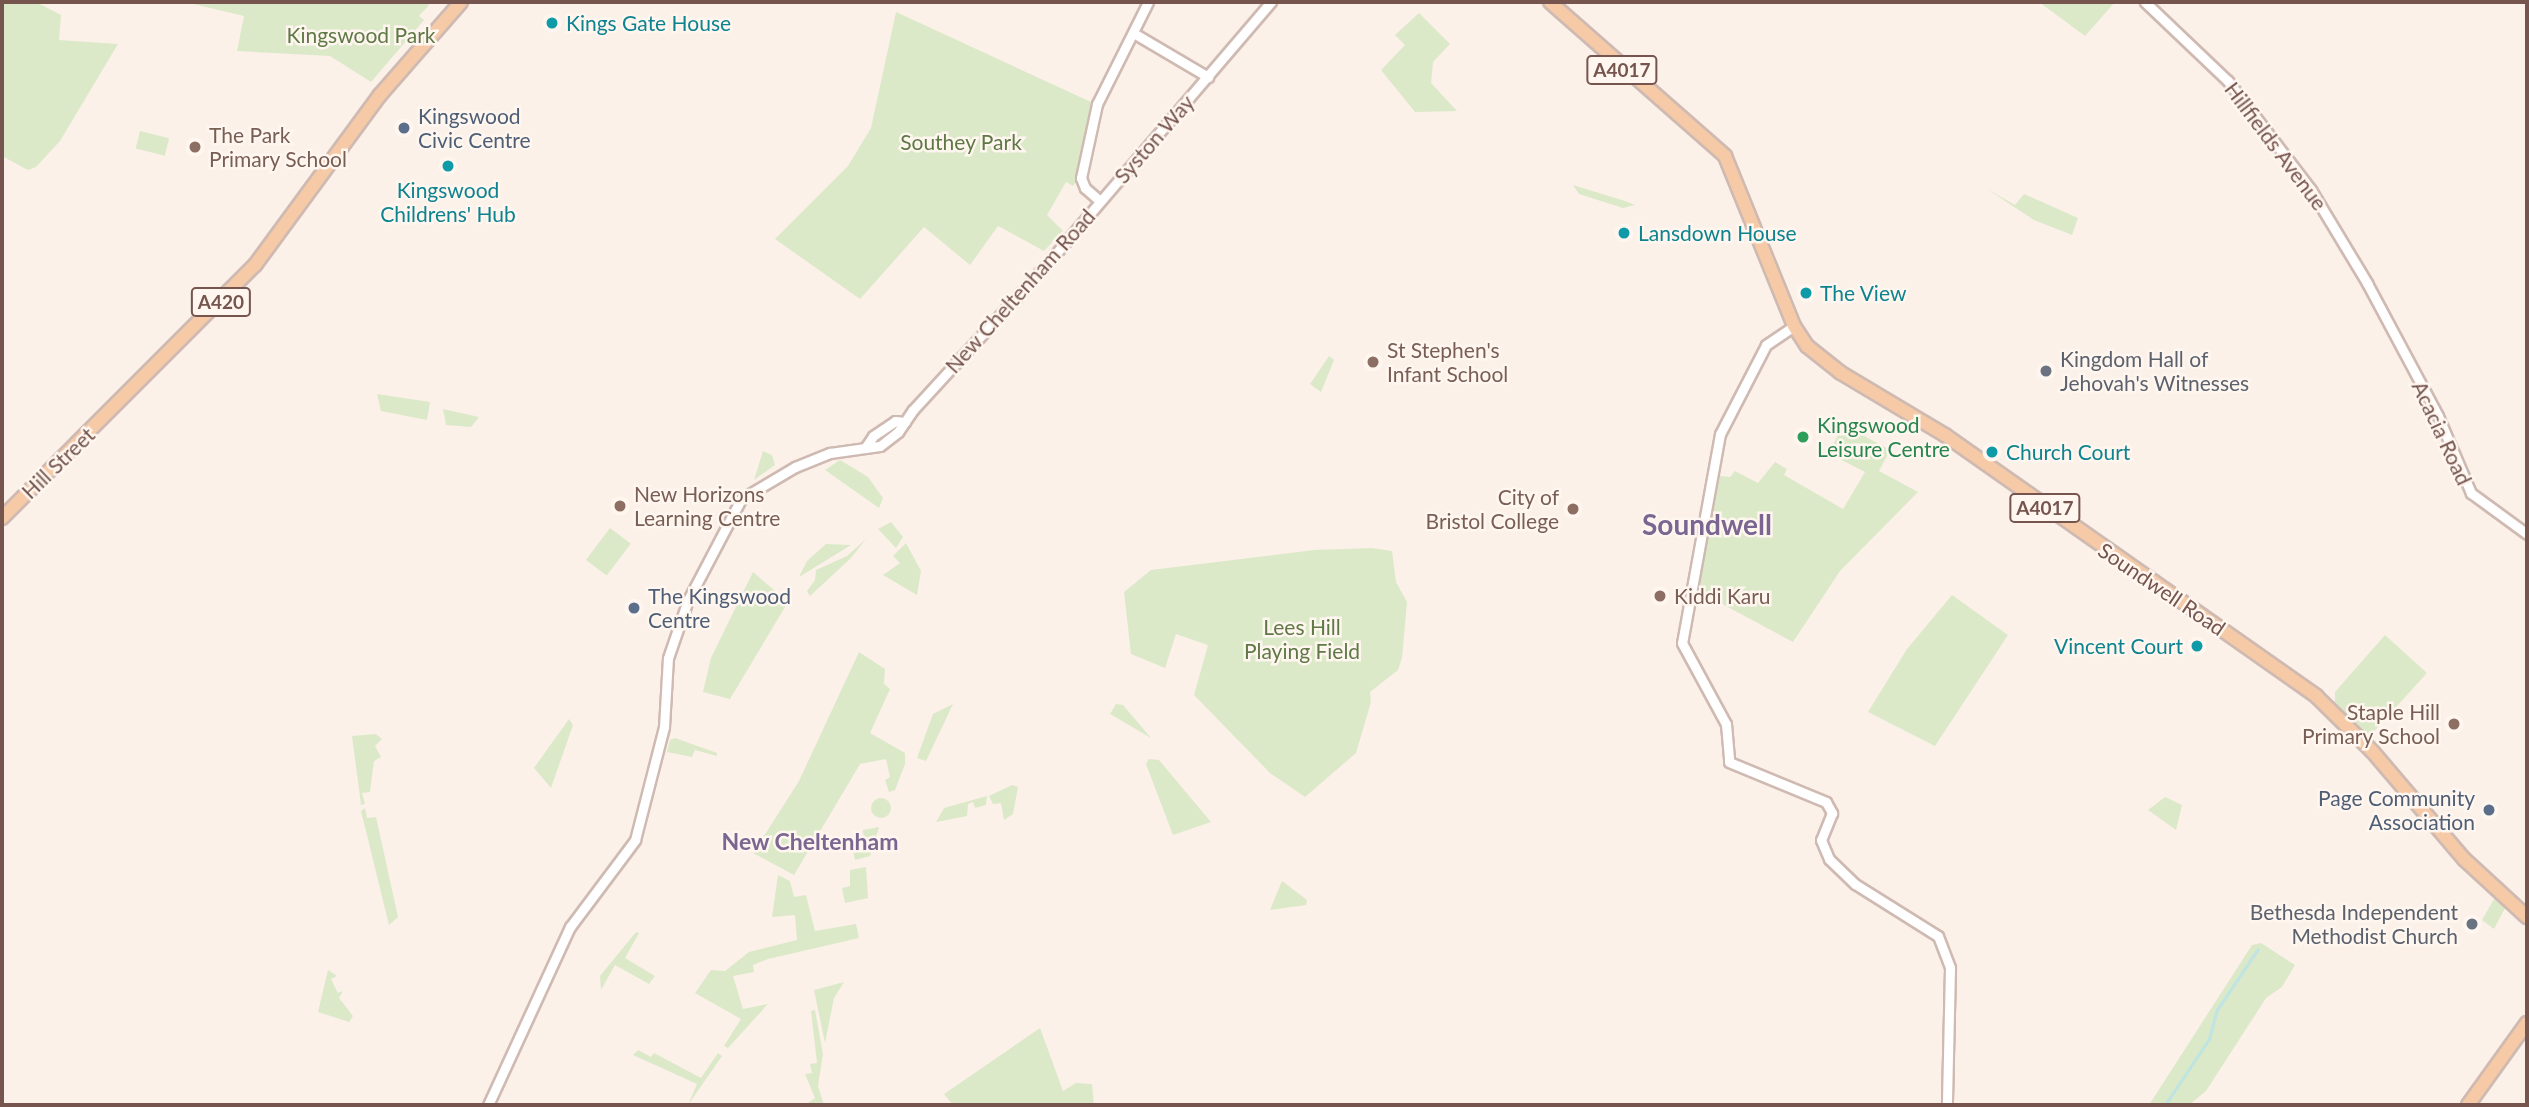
<!DOCTYPE html>
<style>
body{margin:0}
#map{position:relative;width:2529px;height:1107px;overflow:hidden;background:#fbf1e9;font-family:Lato,sans-serif}
div>[style]{position:absolute}
[style*='--x']{left:calc(var(--x)*1px);top:calc(var(--y)*1px);width:calc(var(--w)*1px);rotate:calc(var(--a)*1deg)}
.green>*{inset:0;background:#dbe9c8;transform-origin:0 0}
.round{border-radius:50%}
.stream>*{height:2.5px;margin:-1.25px;padding:0 1.25px;transform-origin:1.25px;border-radius:1.25px;background:#bee4e3}
.roads{filter:drop-shadow(2px 0 #cfbab2) drop-shadow(-2px 0 #cfbab2) drop-shadow(0 2px #cfbab2) drop-shadow(0 -2px #cfbab2)}
.minor>*{height:9px;margin:-4.5px;padding:0 4.5px;transform-origin:4.5px;border-radius:4.5px;background:#fff}
.major>*{height:12px;margin:-6px;padding:0 6px;transform-origin:6px;border-radius:6px;background:#f6caa6}
.dots>*{width:19px;height:19px;translate:-50% -50%;box-sizing:border-box;border:4px solid #fef6ef;border-radius:50%}
span{translate:-50% -50%;white-space:nowrap;text-align:center;line-height:1.15;-webkit-text-stroke:5px #fef6ef;paint-order:stroke}
.shield-label span{padding:2px 5px;background:#fef6ef;border:2px solid;border-radius:5px;-webkit-text-stroke-width:0}
.shield-label{font-size:19px;color:#75554e;font-weight:700}
.culture-label{font-size:21px;color:#0d838f}
.left{translate:0 -50%;text-align:left}
.right{translate:-100% -50%;text-align:right}
.park-label{font-size:21px;color:#5e7946}
.service-label{font-size:21px;color:#4e5e75}
.education-label{font-size:21px;color:#785e54}
.street-label{font-size:21px;color:#75554e}
.worship-label{font-size:21px;color:#5b616d}
.leisure-label{font-size:21px;color:#27864d}
.neighbourhood-label{font-size:23px;color:#7a6690;font-weight:700}
.district-label{font-size:28px;color:#7a6690;font-weight:700}
.frame{position:absolute;inset:0;border:4px solid #75554e;pointer-events:none}
</style>
<div id="map">
<div class="green">
<i style="clip-path:polygon(2px 2px,36px 2px,61px 15px,59px 40px,118px 44px,60px 141px,36px 167px,28px 170px,2px 156px)"></i>
<i style="clip-path:polygon(185px 2px,426px 2px,429px 5px,419px 16px,424px 20px,371px 82px,330px 56px,237px 51px,244px 16px)"></i>
<i style="clip-path:polygon(2039px 2px,2115px 2px,2085px 36px)"></i>
<i style="clip-path:polygon(896px 12px,1091px 102px,1078px 179px,1073px 186px,1066px 182px,1047px 215px,1063px 231px,1044px 251px,998px 226px,970px 265px,924px 227px,860px 299px,775px 239px,848px 166px,871px 128px)"></i>
<i style="clip-path:polygon(1419px 13px,1450px 44px,1433px 62px,1431px 83px,1457px 111px,1415px 112px,1381px 70px,1405px 45px,1395px 35px)"></i>
<i style="left:140px;top:131px;width:30px;height:18px;rotate:14deg"></i>
<i style="clip-path:polygon(1573px 185px,1625px 201px,1635px 205px,1623px 208px,1579px 194px)"></i>
<i style="clip-path:polygon(1987px 189px,2015px 205px,2024px 194px,2078px 218px,2072px 235px,2034px 220px)"></i>
<i style="clip-path:polygon(1329px 356px,1334px 360px,1321px 392px,1310px 384px)"></i>
<i style="clip-path:polygon(377px 394px,430px 402px,427px 420px,381px 411px)"></i>
<i style="clip-path:polygon(443px 409px,479px 417px,471px 427px,446px 425px)"></i>
<i style="clip-path:polygon(1844px 425px,1890px 450px,1879px 471px,1918px 492px,1840px 571px,1793px 642px,1696px 590px,1720px 476px,1730px 477px,1735px 471px,1758px 483px,1775px 462px,1787px 469px,1784px 475px,1843px 509px,1865px 472px,1828px 453px)"></i>
<i style="clip-path:polygon(763px 451px,772px 455px,775px 465px,754px 480px)"></i>
<i style="clip-path:polygon(840px 460px,868px 477px,883px 498px,879px 508px,825px 470px)"></i>
<i style="clip-path:polygon(891px 522px,903px 537px,896px 548px,878px 529px)"></i>
<i style="left:610px;top:528px;width:26px;height:40px;rotate:37deg"></i>
<i style="clip-path:polygon(866px 539px,851px 558px,810px 596px,807px 591px,815px 580px,816px 570px,847px 556px)"></i>
<i style="clip-path:polygon(906px 543px,921px 571px,917px 595px,883px 575px,900px 563px,893px 556px)"></i>
<i style="clip-path:polygon(826px 544px,851px 545px,799px 577px,807px 561px)"></i>
<i style="clip-path:polygon(1372px 548px,1392px 551px,1396px 582px,1407px 602px,1402px 658px,1398px 670px,1370px 692px,1371px 702px,1356px 753px,1305px 797px,1270px 773px,1194px 695px,1208px 645px,1176px 634px,1165px 668px,1131px 654px,1124px 592px,1151px 570px,1314px 550px)"></i>
<i style="clip-path:polygon(753px 572px,788px 602px,730px 699px,703px 692px,711px 658px)"></i>
<i style="clip-path:polygon(1952px 595px,2008px 635px,1935px 746px,1868px 712px,1907px 649px)"></i>
<i style="clip-path:polygon(2385px 635px,2427px 673px,2367px 739px,2335px 707px,2335px 692px)"></i>
<i style="clip-path:polygon(859px 652px,885px 669px,884px 684px,890px 689px,870px 733px,905px 753px,905px 764px,895px 790px,889px 792px,885px 780px,890px 777px,886px 759px,860px 764px,794px 875px,753px 853px,799px 781px)"></i>
<i style="clip-path:polygon(953px 704px,926px 761px,917px 758px,933px 714px)"></i>
<i style="clip-path:polygon(1116px 704px,1123px 705px,1151px 738px,1110px 714px)"></i>
<i style="clip-path:polygon(569px 719px,573px 725px,551px 788px,534px 768px)"></i>
<i style="clip-path:polygon(376px 734px,382px 739px,375px 746px,381px 757px,374px 761px,370px 792px,362px 793px,365px 804px,361px 805px,352px 736px)"></i>
<i style="clip-path:polygon(675px 738px,717px 753px,717px 756px,695px 750px,692px 757px,667px 752px,670px 740px)"></i>
<i style="clip-path:polygon(1149px 759px,1159px 760px,1211px 822px,1173px 835px,1146px 764px)"></i>
<i style="clip-path:polygon(1012px 785px,1018px 787px,1013px 814px,1004px 820px,1001px 803px,993px 804px,989px 796px)"></i>
<i style="clip-path:polygon(987px 796px,986px 805px,975px 808px,973px 802px,968px 804px,967px 816px,936px 822px,944px 808px)"></i>
<i style="clip-path:polygon(2165px 797px,2182px 805px,2176px 830px,2148px 810px)"></i>
<i class="round" style="left:871px;top:798px;width:20px;height:20px"></i>
<i style="clip-path:polygon(365px 808px,367px 818px,376px 817px,398px 917px,389px 925px,361px 811px)"></i>
<i style="clip-path:polygon(879px 827px,870px 856px,855px 860px,851px 842px,864px 840px,863px 830px)"></i>
<i style="clip-path:polygon(866px 867px,868px 898px,845px 903px,842px 888px,850px 886px,850px 870px)"></i>
<i style="clip-path:polygon(778px 875px,790px 881px,794px 897px,806px 895px,815px 931px,856px 924px,859px 938px,768px 959px,753px 965px,754px 972px,733px 976px,743px 1009px,768px 1004px,728px 1048px,724px 1046px,741px 1019px,695px 993px,711px 970px,725px 971px,749px 952px,797px 940px,795px 915px,772px 917px)"></i>
<i style="clip-path:polygon(1282px 881px,1307px 900px,1306px 905px,1270px 910px)"></i>
<i style="clip-path:polygon(2494px 899px,2505px 908px,2494px 929px,2482px 920px)"></i>
<i style="clip-path:polygon(636px 932px,639px 933px,625px 958px,655px 976px,649px 984px,615px 965px,601px 990px,600px 976px)"></i>
<i style="clip-path:polygon(2261px 943px,2295px 965px,2282px 987px,2266px 998px,2206px 1091px,2189px 1105px,2149px 1105px,2252px 945px)"></i>
<i style="clip-path:polygon(328px 970px,337px 976px,331px 979px,338px 993px,343px 991px,339px 998px,353px 1016px,349px 1022px,318px 1012px)"></i>
<i style="clip-path:polygon(844px 982px,834px 998px,825px 1043px,814px 990px)"></i>
<i style="clip-path:polygon(815px 1010px,823px 1054px,818px 1086px,824px 1105px,805px 1105px,815px 1098px,805px 1074px,812px 1073px,810px 1064px,817px 1063px,811px 1011px)"></i>
<i style="clip-path:polygon(1040px 1028px,1063px 1091px,1076px 1083px,1092px 1084px,1094px 1105px,953px 1105px,944px 1094px)"></i>
<i style="clip-path:polygon(638px 1050px,651px 1057px,654px 1053px,701px 1078px,718px 1053px,722px 1056px,688px 1105px,697px 1084px,633px 1055px)"></i>
</div>
<div class="stream">
<i style="--x:2165;--y:1105;--w:79;--a:-56.3"></i>
<i style="--x:2209;--y:1039;--w:30;--a:-75"></i>
<i style="--x:2217;--y:1010;--w:73;--a:-56.1"></i>
</div>
<div class="roads">
<div class="minor">
<i style="--x:2145;--y:2;--w:115;--a:43.6"></i>
<i style="--x:2228;--y:81;--w:137;--a:52.7"></i>
<i style="--x:2311;--y:190;--w:109;--a:58.9"></i>
<i style="--x:2367;--y:283;--w:151;--a:61.9"></i>
<i style="--x:2438;--y:416;--w:84;--a:66.8"></i>
<i style="--x:2471;--y:493;--w:69;--a:36.2"></i>
<i style="--x:1135;--y:34;--w:85;--a:30.5"></i>
<i style="--x:1100;--y:201;--w:20;--a:-139"></i>
<i style="--x:1085;--y:188;--w:11;--a:-112"></i>
<i style="--x:1081;--y:178;--w:76;--a:-77.8"></i>
<i style="--x:1097;--y:104;--w:114;--a:-63.4"></i>
<i style="--x:1794;--y:326;--w:34;--a:146"></i>
<i style="--x:1766;--y:345;--w:100;--a:117.3"></i>
<i style="--x:1720;--y:434;--w:212;--a:100.3"></i>
<i style="--x:1682;--y:643;--w:92;--a:61.5"></i>
<i style="--x:1726;--y:724;--w:38;--a:85"></i>
<i style="--x:1729;--y:762;--w:105;--a:22.4"></i>
<i style="--x:1826;--y:802;--w:13;--a:61"></i>
<i style="--x:1832;--y:813;--w:29;--a:112"></i>
<i style="--x:1821;--y:840;--w:21;--a:67"></i>
<i style="--x:1829;--y:859;--w:36;--a:44"></i>
<i style="--x:1855;--y:884;--w:98;--a:32.1"></i>
<i style="--x:1938;--y:936;--w:34;--a:69"></i>
<i style="--x:1950;--y:968;--w:137;--a:91.3"></i>
<i style="--x:865;--y:448;--w:14;--a:-56"></i>
<i style="--x:873;--y:436;--w:27;--a:-34"></i>
<i style="--x:895;--y:421;--w:10;--a:6"></i>
<i style="--x:488;--y:1105;--w:196;--a:-65.3"></i>
<i style="--x:570;--y:927;--w:109;--a:-53.2"></i>
<i style="--x:635;--y:840;--w:117;--a:-75.6"></i>
<i style="--x:664;--y:727;--w:69;--a:-86.7"></i>
<i style="--x:668;--y:658;--w:61;--a:-71"></i>
<i style="--x:688;--y:600;--w:114;--a:-62.3"></i>
<i style="--x:741;--y:499;--w:63;--a:-30.7"></i>
<i style="--x:795;--y:467;--w:38;--a:-22"></i>
<i style="--x:830;--y:453;--w:50;--a:-8"></i>
<i style="--x:880;--y:446;--w:23;--a:-38"></i>
<i style="--x:898;--y:432;--w:27;--a:-56"></i>
<i style="--x:913;--y:410;--w:198;--a:-47.5"></i>
<i style="--x:1047;--y:264;--w:345;--a:-49.5"></i>
</div>
<div class="major">
<i style="--x:1550;--y:2;--w:233;--a:41.3"></i>
<i style="--x:1725;--y:156;--w:183;--a:67.9"></i>
<i style="--x:1794;--y:326;--w:24;--a:57"></i>
<i style="--x:1807;--y:346;--w:43;--a:38.5"></i>
<i style="--x:1841;--y:373;--w:121;--a:30.8"></i>
<i style="--x:1945;--y:435;--w:454;--a:35.1"></i>
<i style="--x:2316;--y:696;--w:78;--a:44.5"></i>
<i style="--x:2372;--y:751;--w:142;--a:49.6"></i>
<i style="--x:2464;--y:859;--w:86;--a:42.6"></i>
<i style="--x:2;--y:518;--w:358;--a:-45"></i>
<i style="--x:255;--y:265;--w:211;--a:-53.7"></i>
<i style="--x:380;--y:95;--w:123;--a:-48.9"></i>
<i style="--x:2468;--y:1105;--w:101;--a:-54.3"></i>
</div>
</div>
<div class="dots">
<i style="left:552px;top:23px;background:#0f9aa8"></i>
<i style="left:404px;top:128px;background:#5c6f8a"></i>
<i style="left:195px;top:147px;background:#8d6e63"></i>
<i style="left:448px;top:166px;background:#0f9aa8"></i>
<i style="left:1624px;top:233px;background:#0f9aa8"></i>
<i style="left:1806px;top:293px;background:#0f9aa8"></i>
<i style="left:1373px;top:362px;background:#8d6e63"></i>
<i style="left:2046px;top:371px;background:#6b7280"></i>
<i style="left:1803px;top:437px;background:#2e9e5b"></i>
<i style="left:1992px;top:452px;background:#0f9aa8"></i>
<i style="left:620px;top:506px;background:#8d6e63"></i>
<i style="left:1573px;top:509px;background:#8d6e63"></i>
<i style="left:1660px;top:596px;background:#8d6e63"></i>
<i style="left:634px;top:608px;background:#5c6f8a"></i>
<i style="left:2197px;top:646px;background:#0f9aa8"></i>
<i style="left:2454px;top:724px;background:#8d6e63"></i>
<i style="left:2489px;top:810px;background:#5c6f8a"></i>
<i style="left:2472px;top:924px;background:#6b7280"></i>
</div>
<div class="shield-label">
<span style="left:1622px;top:70px">A4017</span>
<span style="left:221px;top:302px">A420</span>
<span style="left:2045px;top:508px">A4017</span>
</div>
<div class="culture-label">
<span class="left" style="left:566px;top:23px">Kings Gate House</span>
<span style="left:448px;top:202px">Kingswood<br>Childrens' Hub</span>
<span class="left" style="left:1638px;top:233px">Lansdown House</span>
<span class="left" style="left:1820px;top:293px">The View</span>
<span class="left" style="left:2006px;top:452px">Church Court</span>
<span class="right" style="left:2183px;top:646px">Vincent Court</span>
</div>
<div class="park-label">
<span style="left:361px;top:35px">Kingswood Park</span>
<span style="left:961px;top:142px">Southey Park</span>
<span style="left:1302px;top:639px">Lees Hill<br>Playing Field</span>
</div>
<div class="service-label">
<span class="left" style="left:418px;top:128px">Kingswood<br>Civic Centre</span>
<span class="left" style="left:648px;top:608px">The Kingswood<br>Centre</span>
<span class="right" style="left:2475px;top:810px">Page Community<br>Association</span>
</div>
<div class="education-label">
<span class="left" style="left:209px;top:147px">The Park<br>Primary School</span>
<span class="left" style="left:1387px;top:362px">St Stephen's<br>Infant School</span>
<span class="left" style="left:634px;top:506px">New Horizons<br>Learning Centre</span>
<span class="right" style="left:1559px;top:509px">City of<br>Bristol College</span>
<span class="left" style="left:1674px;top:596px">Kiddi Karu</span>
<span class="right" style="left:2440px;top:724px">Staple Hill<br>Primary School</span>
</div>
<div class="street-label">
<span style="left:1154px;top:139px;rotate:-49deg">Syston Way</span>
<span style="left:2276px;top:146px;rotate:53deg">Hillfields Avenue</span>
<span style="left:1020px;top:291px;rotate:-48deg">New Cheltenham Road</span>
<span style="left:2442px;top:433px;rotate:65deg">Acacia Road</span>
<span style="left:58px;top:463px;rotate:-44deg">Hill Street</span>
<span style="left:2162px;top:589px;rotate:34deg">Soundwell Road</span>
</div>
<div class="worship-label">
<span class="left" style="left:2060px;top:371px">Kingdom Hall of<br>Jehovah's Witnesses</span>
<span class="right" style="left:2458px;top:924px">Bethesda Independent<br>Methodist Church</span>
</div>
<div class="leisure-label">
<span class="left" style="left:1817px;top:437px">Kingswood<br>Leisure Centre</span>
</div>
<div class="neighbourhood-label">
<span style="left:810px;top:841px">New Cheltenham</span>
</div>
<div class="district-label">
<span style="left:1707px;top:524px">Soundwell</span>
</div>
<div class="frame"></div>
</div>
